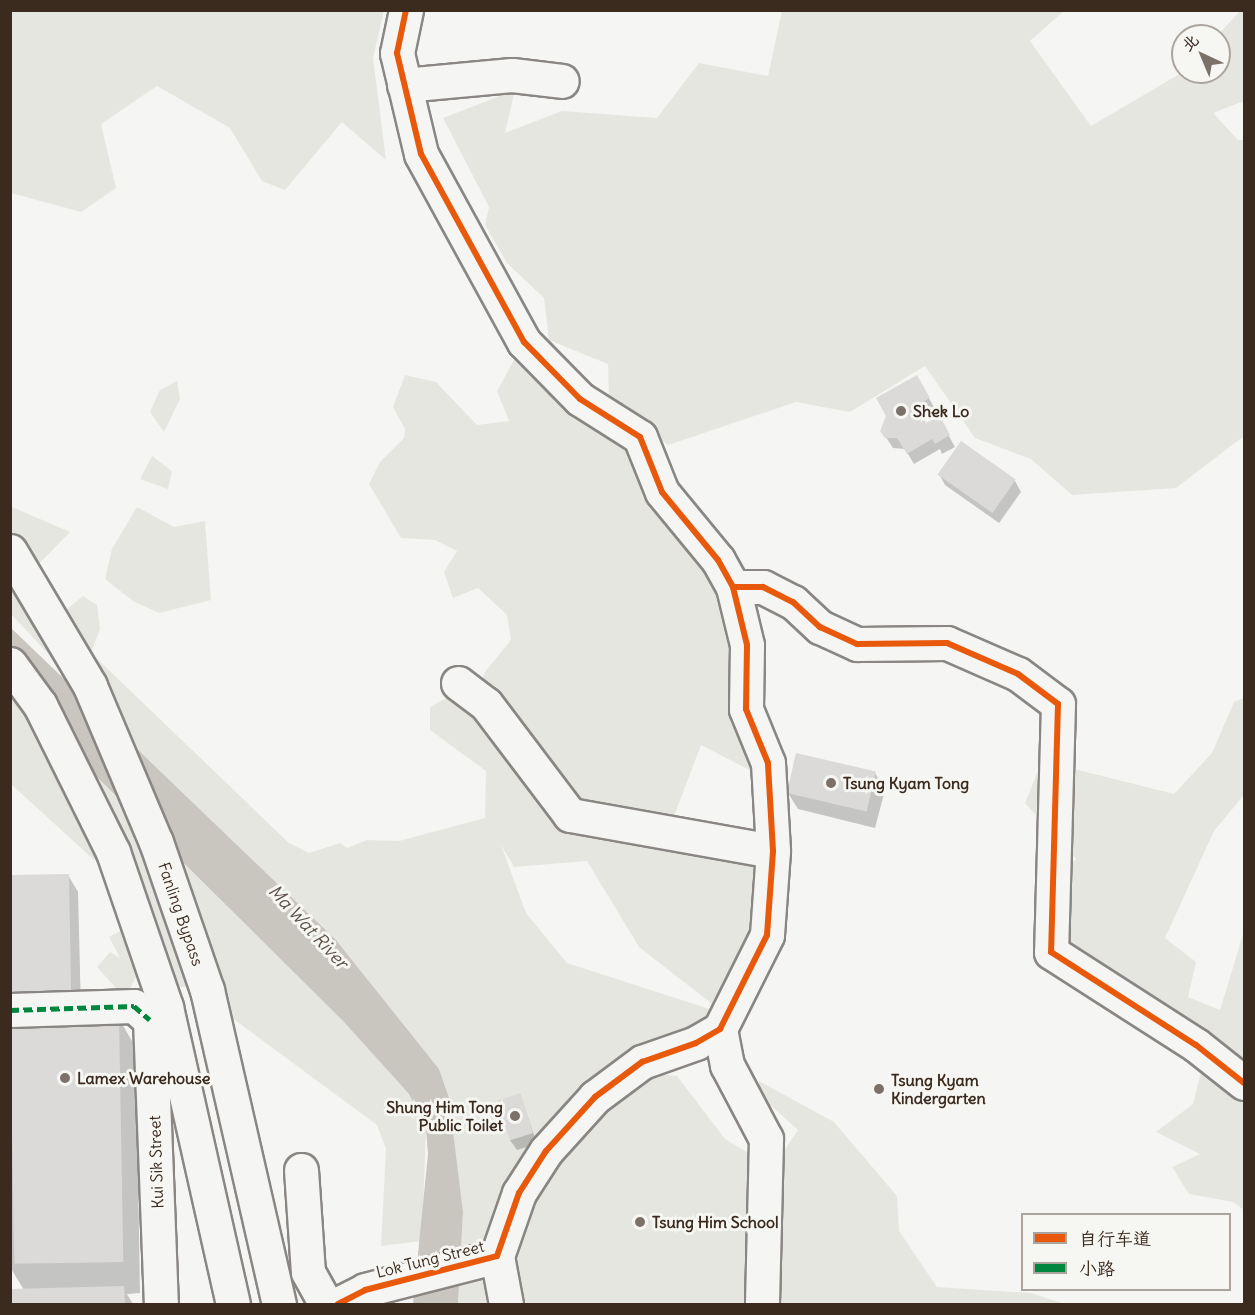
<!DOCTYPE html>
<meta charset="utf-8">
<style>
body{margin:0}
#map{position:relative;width:1255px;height:1315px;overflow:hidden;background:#f5f5f3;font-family:Delius,"LXGW WenKai TC",sans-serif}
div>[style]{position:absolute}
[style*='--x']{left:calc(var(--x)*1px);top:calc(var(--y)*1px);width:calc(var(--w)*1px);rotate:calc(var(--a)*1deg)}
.green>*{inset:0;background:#e6e6e1}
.water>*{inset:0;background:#c9c5bf}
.shadow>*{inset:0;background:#0003}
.building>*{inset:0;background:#dbdad8;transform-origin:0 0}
.roads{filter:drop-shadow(2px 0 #8a8683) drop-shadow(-2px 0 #8a8683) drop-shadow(0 2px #8a8683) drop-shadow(0 -2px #8a8683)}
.minor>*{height:33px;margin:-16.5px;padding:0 16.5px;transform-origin:16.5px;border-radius:16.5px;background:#f5f5f3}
.highway>*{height:33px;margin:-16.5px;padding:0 16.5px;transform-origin:16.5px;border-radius:16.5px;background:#f5f5f3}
.quiet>*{height:4.5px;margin-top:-2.25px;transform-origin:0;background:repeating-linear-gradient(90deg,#00873e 0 9px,transparent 0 13.5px)}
.cycleway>*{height:6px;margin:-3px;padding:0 3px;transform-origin:3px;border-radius:3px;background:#e8590c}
.dots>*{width:16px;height:16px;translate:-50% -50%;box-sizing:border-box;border:3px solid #f6f6f2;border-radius:50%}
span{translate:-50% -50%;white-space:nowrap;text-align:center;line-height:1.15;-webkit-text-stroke:6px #f6f6f2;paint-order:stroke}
.poi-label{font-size:16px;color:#3b2a1e;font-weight:700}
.left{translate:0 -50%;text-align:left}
.right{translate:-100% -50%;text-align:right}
.street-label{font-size:16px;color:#3b2a1e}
.water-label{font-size:18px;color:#605248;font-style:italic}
.frame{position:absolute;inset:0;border:12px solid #3b2a1e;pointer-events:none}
.legend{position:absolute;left:1021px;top:1213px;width:210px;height:78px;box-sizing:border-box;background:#f6f6f2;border:2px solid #aba49d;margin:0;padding:8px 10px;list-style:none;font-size:18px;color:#3b2a1e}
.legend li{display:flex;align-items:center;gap:12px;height:30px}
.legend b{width:30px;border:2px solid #aba49d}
.north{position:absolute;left:1171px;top:24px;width:60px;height:60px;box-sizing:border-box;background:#f6f6f2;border:2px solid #aba49d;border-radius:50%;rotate:316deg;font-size:16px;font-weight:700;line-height:24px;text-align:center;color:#3b2a1e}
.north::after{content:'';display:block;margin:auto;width:21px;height:27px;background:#7c7169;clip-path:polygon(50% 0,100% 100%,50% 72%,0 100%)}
</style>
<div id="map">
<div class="green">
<i style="clip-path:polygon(11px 10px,384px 11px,373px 58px,386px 160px,342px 122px,285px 190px,262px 181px,230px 128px,157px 86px,101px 124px,116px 188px,81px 212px,11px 193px)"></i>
<i style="clip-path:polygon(1065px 10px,1030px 41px,1091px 126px,1183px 72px,1219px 72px,1217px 36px,1240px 11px,1244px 11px,1244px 101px,1213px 113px,1238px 140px,1244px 140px,1244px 436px,1176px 488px,1072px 495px,1031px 459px,975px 438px,925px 366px,850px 412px,796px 402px,668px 445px,609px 396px,608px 364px,549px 340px,544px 298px,507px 263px,485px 225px,489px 207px,443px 118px,515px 90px,505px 133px,562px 111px,657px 118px,699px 63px,768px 76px,782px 11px)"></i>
<i style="clip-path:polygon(evenodd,524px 342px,640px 437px,711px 552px,769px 780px,701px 745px,668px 832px,773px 851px,728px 1014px,624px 1052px,629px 1071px,677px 1076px,725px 1139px,747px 1152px,785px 1149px,798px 1130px,759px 1095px,759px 1081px,834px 1122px,897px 1196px,899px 1231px,937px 1287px,1031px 1293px,1065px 1304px,458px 1304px,463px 1212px,449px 1098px,439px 1069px,336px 940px,60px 675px,65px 672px,11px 614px,11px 595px,18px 585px,11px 591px,12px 507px,70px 532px,23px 580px,65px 611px,83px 596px,97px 605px,100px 629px,91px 653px,289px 843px,309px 853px,340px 843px,347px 848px,367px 840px,399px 841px,485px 818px,486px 771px,430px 730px,430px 707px,465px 688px,475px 695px,485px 672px,511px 640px,507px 615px,478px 588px,453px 598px,444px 572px,457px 551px,435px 540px,401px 538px,369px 484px,380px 462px,404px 438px,405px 429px,393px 407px,405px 375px,436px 382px,477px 425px,509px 421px,497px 391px,524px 342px,501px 845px,514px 867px,587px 861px,639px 947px,725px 1014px,567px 963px,526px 913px,501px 845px)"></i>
<i style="clip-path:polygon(177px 381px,180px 399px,164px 432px,150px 412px,160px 390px)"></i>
<i style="clip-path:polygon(152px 456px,172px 471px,168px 489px,140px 479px)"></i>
<i style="clip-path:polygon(137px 507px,174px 527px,205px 521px,211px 600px,159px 613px,133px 601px,105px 579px,112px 549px)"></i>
<i style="clip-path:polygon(10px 692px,344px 1022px,409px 1094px,426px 1129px,422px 1241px,381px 1246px,386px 1149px,377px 1125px,190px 987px,160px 986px,147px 956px,125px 998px,97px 967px,110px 952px,120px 958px,109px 937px,134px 924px,118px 882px,11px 784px)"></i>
<i style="clip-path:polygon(1244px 698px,1244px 795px,1214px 831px,1165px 938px,1196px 962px,1188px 997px,1220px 1010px,1244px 931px,1244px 1210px,1233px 1202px,1189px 1194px,1172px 1167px,1200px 1154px,1156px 1132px,1193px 1104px,1201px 1072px,1173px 1010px,1042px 935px,1039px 898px,1076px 859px,1025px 803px,1042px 761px,1174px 794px,1212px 753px,1234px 702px)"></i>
</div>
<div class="water">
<i style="clip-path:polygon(10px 627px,336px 940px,439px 1069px,449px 1098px,463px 1212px,458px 1304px,413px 1304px,428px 1154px,426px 1129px,409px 1094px,344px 1022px,11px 692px)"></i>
</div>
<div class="shadow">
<i style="clip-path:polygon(917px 377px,935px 409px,921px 417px,926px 425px,939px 418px,955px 447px,942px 454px,940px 449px,914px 464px,905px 449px,893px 448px,882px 431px)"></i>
<i style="clip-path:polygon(939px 474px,1015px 481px,1021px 492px,999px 523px,945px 485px)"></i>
<i style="clip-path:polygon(875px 773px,885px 790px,875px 828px,798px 809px,788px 793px)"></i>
<i style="clip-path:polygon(68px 875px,78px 892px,81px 1011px,10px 1013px)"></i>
<i style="clip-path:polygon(118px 1017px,136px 1048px,140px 1293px,127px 1294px,133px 1304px,10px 1304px,10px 1291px,24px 1290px,10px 1267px,10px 1019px)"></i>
<i style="clip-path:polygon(520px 1094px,537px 1144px,517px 1150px,510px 1140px)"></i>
</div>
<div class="building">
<i style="clip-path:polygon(917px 375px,930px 398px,916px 405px,926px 423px,940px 416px,950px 435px,935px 444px,932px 439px,907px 454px,897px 438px,885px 438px,880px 431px,886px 416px,876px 398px)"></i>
<i style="left:961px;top:441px;width:67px;height:41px;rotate:35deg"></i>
<i style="left:796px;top:753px;width:82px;height:41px;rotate:13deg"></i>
<i style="left:69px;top:874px;width:121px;height:59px;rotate:89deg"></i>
<i style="left:119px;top:1015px;width:247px;height:109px;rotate:89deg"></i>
<i style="left:520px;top:1093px;width:42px;height:24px;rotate:72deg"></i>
<i style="clip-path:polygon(124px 1286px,125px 1304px,10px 1304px,10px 1289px)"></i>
</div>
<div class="roads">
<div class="minor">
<i style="--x:406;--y:10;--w:44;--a:101.8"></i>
<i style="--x:397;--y:53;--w:104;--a:76.6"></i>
<i style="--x:421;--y:154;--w:214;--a:61.3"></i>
<i style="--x:524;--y:342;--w:80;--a:45.5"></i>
<i style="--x:580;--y:399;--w:71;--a:32.3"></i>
<i style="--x:640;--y:437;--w:59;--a:68.2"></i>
<i style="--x:662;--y:492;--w:88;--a:50.5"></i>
<i style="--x:718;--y:560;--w:31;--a:61"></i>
<i style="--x:733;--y:587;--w:60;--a:76.4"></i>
<i style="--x:747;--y:645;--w:64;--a:90.9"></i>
<i style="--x:746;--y:709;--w:58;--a:67.8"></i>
<i style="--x:768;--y:763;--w:88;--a:86.7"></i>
<i style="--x:773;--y:851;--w:84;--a:94.1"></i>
<i style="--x:767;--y:935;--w:105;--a:116.6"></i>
<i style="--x:720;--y:1029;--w:28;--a:150"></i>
<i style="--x:696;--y:1043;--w:57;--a:160.6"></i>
<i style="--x:642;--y:1062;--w:59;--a:143.3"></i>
<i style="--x:595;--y:1097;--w:73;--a:132.2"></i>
<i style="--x:546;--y:1151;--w:50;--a:122.7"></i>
<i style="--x:519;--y:1193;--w:67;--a:109.2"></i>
<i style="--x:497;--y:1256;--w:49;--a:79.4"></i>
<i style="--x:404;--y:85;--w:108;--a:-5.3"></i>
<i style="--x:512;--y:75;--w:50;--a:6.8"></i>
<i style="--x:733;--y:587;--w:30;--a:0"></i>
<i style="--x:763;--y:587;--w:34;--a:27"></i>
<i style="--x:793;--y:602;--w:37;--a:43"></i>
<i style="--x:820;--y:627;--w:41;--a:24.7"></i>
<i style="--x:857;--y:644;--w:90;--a:-0.6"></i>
<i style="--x:947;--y:643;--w:77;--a:23.6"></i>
<i style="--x:1018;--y:674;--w:50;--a:36.9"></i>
<i style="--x:1058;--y:704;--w:248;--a:91.6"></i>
<i style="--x:1051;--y:952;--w:172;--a:32.7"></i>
<i style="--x:1196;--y:1045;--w:61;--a:38.4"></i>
<i style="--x:458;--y:683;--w:35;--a:37"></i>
<i style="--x:486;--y:704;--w:139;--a:52.9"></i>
<i style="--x:570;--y:815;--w:206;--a:10.1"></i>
<i style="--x:10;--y:1010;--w:124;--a:-1.8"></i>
<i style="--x:134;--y:1006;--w:21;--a:41"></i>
<i style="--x:150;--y:1020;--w:284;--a:87.8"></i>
<i style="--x:720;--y:1029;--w:37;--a:79"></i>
<i style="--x:727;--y:1065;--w:84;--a:62.2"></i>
<i style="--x:766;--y:1139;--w:165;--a:91.4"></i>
<i style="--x:301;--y:1170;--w:102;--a:86.1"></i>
<i style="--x:308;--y:1272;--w:37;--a:61"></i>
<i style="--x:338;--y:1304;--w:30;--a:-27"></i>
<i style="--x:365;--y:1290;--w:136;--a:-14.4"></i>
</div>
<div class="highway">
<i style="--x:10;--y:551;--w:157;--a:59.3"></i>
<i style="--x:90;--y:686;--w:169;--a:67.1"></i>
<i style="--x:156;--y:842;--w:157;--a:71"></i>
<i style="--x:207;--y:990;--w:322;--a:77.1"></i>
<i style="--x:10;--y:664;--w:51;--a:53.8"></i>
<i style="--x:40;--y:705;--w:164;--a:63.6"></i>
<i style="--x:113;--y:852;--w:164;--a:71.1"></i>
<i style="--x:166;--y:1007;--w:304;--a:77.3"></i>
</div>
</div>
<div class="quiet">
<i style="--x:10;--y:1010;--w:124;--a:-1.8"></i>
<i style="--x:134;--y:1006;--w:21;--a:41"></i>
</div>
<div class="cycleway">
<i style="--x:733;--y:587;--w:30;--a:0"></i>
<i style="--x:763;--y:587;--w:34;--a:27"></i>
<i style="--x:793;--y:602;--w:37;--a:43"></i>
<i style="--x:820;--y:627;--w:41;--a:24.7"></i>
<i style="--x:857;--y:644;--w:90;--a:-0.6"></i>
<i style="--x:947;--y:643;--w:77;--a:23.6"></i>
<i style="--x:1018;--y:674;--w:50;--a:36.9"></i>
<i style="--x:1058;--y:704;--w:248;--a:91.6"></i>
<i style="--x:1051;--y:952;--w:172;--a:32.7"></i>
<i style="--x:1196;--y:1045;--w:61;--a:38.4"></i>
<i style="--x:338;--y:1304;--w:30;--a:-27"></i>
<i style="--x:365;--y:1290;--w:136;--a:-14.4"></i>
<i style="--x:497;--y:1256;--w:67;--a:-70.8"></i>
<i style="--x:519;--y:1193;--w:50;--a:-57.3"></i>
<i style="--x:546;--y:1151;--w:73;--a:-47.8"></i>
<i style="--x:595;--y:1097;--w:59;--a:-36.7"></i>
<i style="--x:642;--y:1062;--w:57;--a:-19.4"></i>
<i style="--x:696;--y:1043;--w:28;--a:-30"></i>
<i style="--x:720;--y:1029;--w:105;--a:-63.4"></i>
<i style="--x:767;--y:935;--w:84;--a:-85.9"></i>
<i style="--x:773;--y:851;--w:88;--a:-93.3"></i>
<i style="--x:768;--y:763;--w:58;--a:-112.2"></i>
<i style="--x:746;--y:709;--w:64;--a:-89.1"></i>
<i style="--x:747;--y:645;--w:60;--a:-103.6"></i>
<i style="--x:733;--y:587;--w:31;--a:-119"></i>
<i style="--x:718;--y:560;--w:88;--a:-129.5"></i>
<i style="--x:662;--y:492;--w:59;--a:-111.8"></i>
<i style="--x:640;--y:437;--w:71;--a:-147.7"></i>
<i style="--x:580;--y:399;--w:80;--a:-134.5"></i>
<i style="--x:524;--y:342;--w:214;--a:-118.7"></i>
<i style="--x:421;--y:154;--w:104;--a:-103.4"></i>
<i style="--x:397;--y:53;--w:44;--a:-78.2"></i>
</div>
<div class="dots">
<i style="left:901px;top:411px;background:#7c7169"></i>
<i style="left:831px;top:783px;background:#7c7169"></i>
<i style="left:65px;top:1078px;background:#7c7169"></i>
<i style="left:879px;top:1089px;background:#7c7169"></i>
<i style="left:515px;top:1116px;background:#7c7169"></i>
<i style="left:640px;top:1222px;background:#7c7169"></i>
</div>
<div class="poi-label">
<span class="left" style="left:913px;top:411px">Shek Lo</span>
<span class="left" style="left:843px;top:783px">Tsung Kyam Tong</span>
<span class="left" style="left:77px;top:1078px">Lamex Warehouse</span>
<span class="left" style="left:891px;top:1089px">Tsung Kyam<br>Kindergarten</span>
<span class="right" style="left:503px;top:1116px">Shung Him Tong<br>Public Toilet</span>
<span class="left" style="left:652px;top:1222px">Tsung Him School</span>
</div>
<div class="street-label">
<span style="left:181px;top:914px;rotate:71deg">Fanling Bypass</span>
<span style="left:156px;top:1162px;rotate:-92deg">Kui Sik Street</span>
<span style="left:430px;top:1259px;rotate:-14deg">Lok Tung Street</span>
</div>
<div class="water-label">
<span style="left:308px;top:927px;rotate:47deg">Ma Wat River</span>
</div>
<div class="frame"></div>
<ul class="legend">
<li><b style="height:8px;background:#e8590c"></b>自行车道</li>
<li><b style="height:8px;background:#00873e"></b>小路</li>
</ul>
<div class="north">北</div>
</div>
